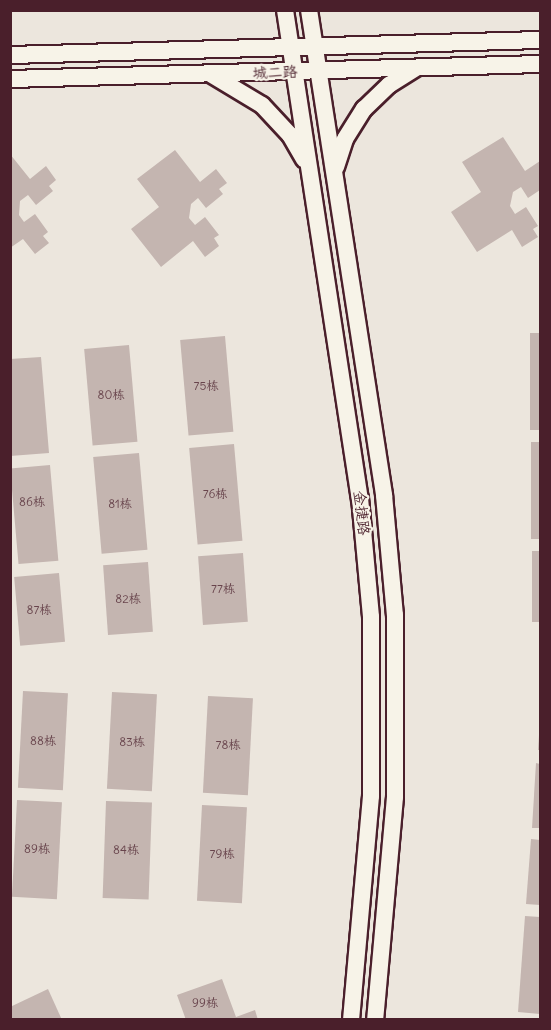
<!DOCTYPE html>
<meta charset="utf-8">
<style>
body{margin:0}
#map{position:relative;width:551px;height:1030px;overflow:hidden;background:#ece6dd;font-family:Delius,"LXGW WenKai TC",sans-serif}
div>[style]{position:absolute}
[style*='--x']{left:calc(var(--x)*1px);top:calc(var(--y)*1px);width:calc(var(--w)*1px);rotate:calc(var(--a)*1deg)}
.building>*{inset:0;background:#c4b5b0;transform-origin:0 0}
.roads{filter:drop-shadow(2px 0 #4a1f2b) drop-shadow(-2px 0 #4a1f2b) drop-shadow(0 2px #4a1f2b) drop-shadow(0 -2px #4a1f2b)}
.minor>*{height:16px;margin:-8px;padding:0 8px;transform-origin:8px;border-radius:8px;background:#f7f3e8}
span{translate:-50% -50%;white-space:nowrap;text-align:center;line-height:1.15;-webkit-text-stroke:4.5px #f7f3e8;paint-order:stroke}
.number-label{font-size:12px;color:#68444c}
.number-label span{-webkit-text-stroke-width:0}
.street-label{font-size:15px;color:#4a1f2b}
.frame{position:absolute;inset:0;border:12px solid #4a1f2b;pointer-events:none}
</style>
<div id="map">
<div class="building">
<i style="clip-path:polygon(503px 137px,525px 171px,540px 161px,540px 190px,528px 198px,521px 187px,513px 192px,510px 206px,515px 214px,526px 207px,538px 226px,533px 229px,538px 237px,522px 247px,512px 230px,477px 252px,451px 212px,481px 192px,462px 162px)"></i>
<i style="clip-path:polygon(175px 150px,200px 182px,216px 169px,227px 183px,219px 189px,223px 194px,206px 208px,198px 198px,191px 204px,189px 218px,195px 225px,205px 217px,219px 235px,214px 238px,219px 246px,205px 257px,193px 241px,161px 267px,131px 229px,159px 207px,137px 179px)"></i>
<i style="clip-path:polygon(10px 154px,30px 179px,46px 166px,56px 180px,49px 186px,53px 191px,36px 205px,28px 195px,20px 201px,19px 215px,24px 222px,35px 214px,48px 232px,43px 236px,49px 243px,35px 254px,23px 239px,10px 248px)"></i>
<i style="left:530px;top:333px;width:10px;height:97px"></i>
<i style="left:225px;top:336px;width:96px;height:45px;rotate:85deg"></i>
<i style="left:129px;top:345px;width:97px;height:45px;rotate:85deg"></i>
<i style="clip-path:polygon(41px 357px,49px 453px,10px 456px,10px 359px)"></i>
<i style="left:531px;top:442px;width:9px;height:97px"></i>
<i style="left:234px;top:444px;width:97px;height:45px;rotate:85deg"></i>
<i style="left:139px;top:453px;width:97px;height:46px;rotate:85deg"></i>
<i style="left:50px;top:465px;width:96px;height:40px;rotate:85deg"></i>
<i style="left:532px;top:551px;width:8px;height:71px"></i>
<i style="left:243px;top:553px;width:69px;height:45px;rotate:86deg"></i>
<i style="left:148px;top:562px;width:70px;height:45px;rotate:86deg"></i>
<i style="left:59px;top:573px;width:69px;height:45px;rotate:85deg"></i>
<i style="left:23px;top:691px;width:45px;height:97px;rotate:3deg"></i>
<i style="left:112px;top:692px;width:45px;height:97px;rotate:3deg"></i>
<i style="left:208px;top:696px;width:45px;height:97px;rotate:3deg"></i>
<i style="clip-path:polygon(539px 735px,540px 735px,540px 750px,538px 750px)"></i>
<i style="clip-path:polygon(536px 763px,540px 764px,540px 828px,532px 828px)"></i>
<i style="left:17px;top:800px;width:45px;height:97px;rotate:3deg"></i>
<i style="left:106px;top:801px;width:46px;height:97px;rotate:2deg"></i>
<i style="left:202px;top:805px;width:45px;height:96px;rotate:3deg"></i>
<i style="clip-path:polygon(531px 839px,540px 840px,540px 905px,526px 904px)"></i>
<i style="clip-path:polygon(525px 916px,540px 917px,540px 1014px,518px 1012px)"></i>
<i style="clip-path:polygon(222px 979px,236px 1017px,255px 1010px,258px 1020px,186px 1020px,177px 995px)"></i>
<i style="clip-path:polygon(48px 989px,62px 1020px,10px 1020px,10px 1007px)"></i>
</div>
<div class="roads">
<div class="minor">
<i style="--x:285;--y:10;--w:494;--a:81.3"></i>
<i style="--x:360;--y:498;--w:120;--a:84.7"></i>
<i style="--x:371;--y:617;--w:179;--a:90"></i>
<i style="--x:371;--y:796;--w:225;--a:95.1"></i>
<i style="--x:309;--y:10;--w:491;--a:81.2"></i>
<i style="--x:384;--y:495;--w:121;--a:84.8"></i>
<i style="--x:395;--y:615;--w:182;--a:90"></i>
<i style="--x:395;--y:797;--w:224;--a:95.1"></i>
<i style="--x:10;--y:55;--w:530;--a:-1.62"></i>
<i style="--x:212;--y:75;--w:58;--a:31"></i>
<i style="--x:262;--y:105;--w:41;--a:47"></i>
<i style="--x:290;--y:135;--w:28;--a:60"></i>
<i style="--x:10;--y:79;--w:530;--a:-1.62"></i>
<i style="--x:336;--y:167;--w:29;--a:-72"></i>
<i style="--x:345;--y:139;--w:36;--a:-58"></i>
<i style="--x:364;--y:109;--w:35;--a:-44"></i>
<i style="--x:389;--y:85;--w:31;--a:-32"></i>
</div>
</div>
<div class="number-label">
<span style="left:206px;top:386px">75栋</span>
<span style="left:111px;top:395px">80栋</span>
<span style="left:215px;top:494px">76栋</span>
<span style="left:32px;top:502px">86栋</span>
<span style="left:120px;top:504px">81栋</span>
<span style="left:223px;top:589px">77栋</span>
<span style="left:128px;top:599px">82栋</span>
<span style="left:39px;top:610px">87栋</span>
<span style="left:43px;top:741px">88栋</span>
<span style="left:132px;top:742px">83栋</span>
<span style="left:228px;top:745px">78栋</span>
<span style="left:37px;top:849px">89栋</span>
<span style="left:126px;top:850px">84栋</span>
<span style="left:222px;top:854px">79栋</span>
<span style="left:205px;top:1003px">99栋</span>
</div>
<div class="street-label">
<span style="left:275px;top:72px;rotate:-2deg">城二路</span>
<span style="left:362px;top:513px;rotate:83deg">金捷路</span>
</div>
<div class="frame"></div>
</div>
